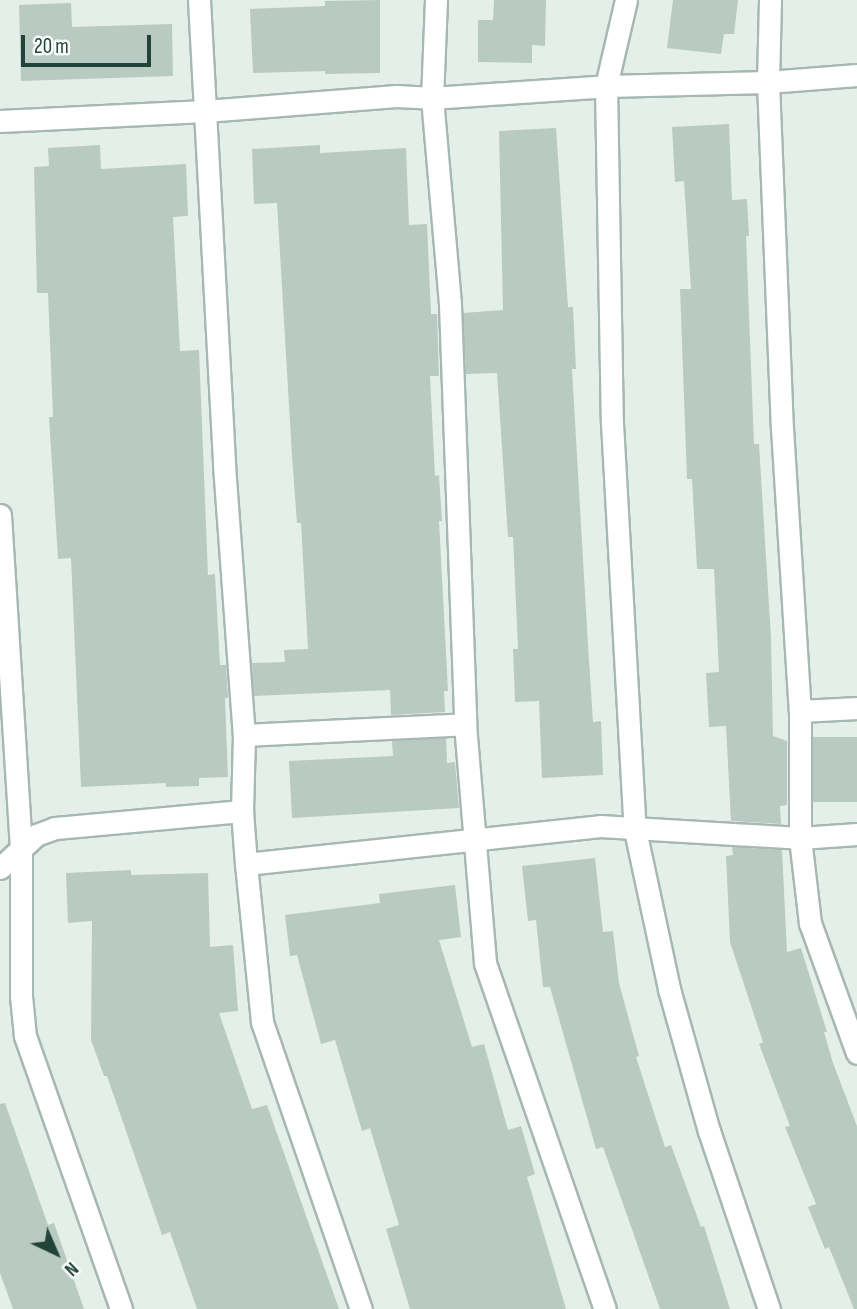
<!DOCTYPE html>
<style>
body{margin:0}
#map{position:relative;width:857px;height:1309px;overflow:hidden;background:#e4efea;font-family:"Sofia Sans Condensed",sans-serif}
div>[style]{position:absolute}
[style*='--x']{left:calc(var(--x)*1px);top:calc(var(--y)*1px);width:calc(var(--w)*1px);rotate:calc(var(--a)*1deg)}
.building>*{inset:0;background:#b9cac3;transform-origin:0 0}
.roads{filter:drop-shadow(2px 0 #a6b8b1) drop-shadow(-2px 0 #a6b8b1) drop-shadow(0 2px #a6b8b1) drop-shadow(0 -2px #a6b8b1)}
.minor>*{height:21px;margin:-10.5px;padding:0 10.5px;transform-origin:10.5px;border-radius:10.5px;background:#fff}
span{translate:-50% -50%;white-space:nowrap;text-align:center;line-height:1.15;-webkit-text-stroke:5px #f6fbf8;paint-order:stroke}
.north{position:absolute;left:21px;top:1218px;width:70px;height:70px;-webkit-text-stroke:5px #f6fbf8;paint-order:stroke;rotate:136deg;font-size:19px;font-weight:700;line-height:28px;text-align:center;color:#214339}
.north::after{content:'';display:block;margin:auto;width:24px;height:32px;background:#214339;clip-path:polygon(50% 0,100% 100%,50% 72%,0 100%)}
.scale{position:absolute;left:21px;top:35px;width:130px;height:32px;box-sizing:border-box;border:4px solid #214339;border-top:0;padding-left:9px;font-size:21px;line-height:24px;white-space:nowrap;color:#214339;-webkit-text-stroke:5px #f6fbf8;paint-order:stroke}
</style>
<div id="map">
<div class="building">
<i style="clip-path:polygon(380px 0,380px 73px,325px 74px,325px 71px,253px 73px,250px 9px,325px 6px,325px 1px)"></i>
<i style="clip-path:polygon(494px 0,546px 0,545px 46px,532px 45px,532px 63px,478px 62px,478px 20px,493px 20px)"></i>
<i style="clip-path:polygon(673px 0,738px 0,734px 34px,724px 34px,721px 54px,667px 48px)"></i>
<i style="clip-path:polygon(71px 3px,72px 27px,172px 24px,173px 76px,21px 81px,19px 5px)"></i>
<i style="clip-path:polygon(729px 124px,732px 200px,747px 199px,749px 236px,746px 236px,754px 444px,759px 444px,771px 638px,773px 736px,787px 741px,787px 805px,780px 806px,781px 824px,731px 821px,726px 726px,709px 727px,706px 673px,719px 672px,714px 569px,697px 569px,692px 479px,687px 479px,680px 289px,691px 289px,684px 181px,675px 182px,672px 127px)"></i>
<i style="clip-path:polygon(556px 128px,568px 307px,573px 307px,576px 369px,572px 369px,588px 645px,593px 722px,601px 721px,603px 775px,542px 778px,539px 701px,515px 702px,513px 649px,518px 649px,513px 537px,508px 537px,497px 373px,466px 374px,463px 313px,503px 310px,499px 131px)"></i>
<i style="clip-path:polygon(100px 145px,101px 169px,186px 164px,188px 216px,173px 217px,180px 351px,199px 350px,208px 575px,215px 574px,220px 665px,226px 665px,228px 698px,225px 698px,228px 777px,199px 778px,199px 786px,166px 787px,166px 783px,81px 787px,71px 558px,58px 559px,49px 417px,53px 417px,48px 293px,37px 293px,34px 167px,49px 166px,48px 148px)"></i>
<i style="clip-path:polygon(320px 145px,320px 153px,406px 148px,409px 225px,427px 224px,431px 314px,437px 314px,439px 376px,430px 376px,435px 476px,439px 475px,442px 521px,439px 521px,448px 691px,444px 691px,445px 712px,391px 715px,390px 690px,254px 696px,252px 663px,285px 662px,284px 650px,308px 649px,301px 523px,297px 523px,292px 456px,277px 203px,254px 204px,252px 149px)"></i>
<i style="left:857px;top:737px;width:65px;height:44px;rotate:90deg"></i>
<i style="clip-path:polygon(446px 738px,447px 763px,455px 762px,459px 808px,292px 818px,289px 761px,393px 756px,392px 741px)"></i>
<i style="clip-path:polygon(732px 847px,782px 850px,787px 952px,801px 948px,827px 1032px,824px 1032px,833px 1063px,857px 1126px,857px 1309px,854px 1309px,829px 1247px,825px 1249px,808px 1207px,816px 1204px,785px 1127px,790px 1126px,759px 1044px,763px 1042px,730px 942px,726px 856px,733px 855px)"></i>
<i style="clip-path:polygon(595px 858px,603px 932px,613px 931px,619px 983px,639px 1056px,636px 1057px,665px 1147px,671px 1145px,701px 1227px,704px 1226px,730px 1309px,660px 1309px,603px 1147px,596px 1149px,550px 987px,543px 987px,536px 920px,528px 921px,522px 866px)"></i>
<i style="clip-path:polygon(131px 870px,131px 875px,208px 873px,210px 947px,233px 945px,238px 1011px,219px 1013px,252px 1109px,267px 1105px,339px 1309px,197px 1309px,170px 1232px,162px 1235px,107px 1076px,104px 1076px,91px 1040px,92px 921px,68px 923px,66px 873px)"></i>
<i style="clip-path:polygon(455px 885px,461px 937px,439px 940px,472px 1047px,484px 1044px,508px 1130px,521px 1126px,535px 1174px,527px 1177px,566px 1309px,410px 1309px,386px 1229px,399px 1225px,370px 1128px,362px 1131px,335px 1040px,321px 1044px,297px 955px,290px 956px,285px 915px,380px 903px,379px 894px)"></i>
<i style="clip-path:polygon(5px 1103px,48px 1225px,54px 1223px,84px 1309px,13px 1309px,0 1273px,0 1104px)"></i>
</div>
<div class="roads">
<div class="minor">
<i style="--x:199;--y:0;--w:466;--a:86.9"></i>
<i style="--x:224;--y:465;--w:271;--a:85.8"></i>
<i style="--x:244;--y:735;--w:76;--a:91.5"></i>
<i style="--x:242;--y:811;--w:53;--a:85.7"></i>
<i style="--x:246;--y:864;--w:159;--a:84.2"></i>
<i style="--x:262;--y:1022;--w:304;--a:71"></i>
<i style="--x:436;--y:0;--w:98;--a:92.3"></i>
<i style="--x:432;--y:98;--w:208;--a:85"></i>
<i style="--x:450;--y:305;--w:419;--a:87.9"></i>
<i style="--x:465;--y:724;--w:240;--a:85.2"></i>
<i style="--x:485;--y:963;--w:366;--a:70.9"></i>
<i style="--x:626;--y:0;--w:88;--a:103.1"></i>
<i style="--x:606;--y:86;--w:337;--a:89"></i>
<i style="--x:612;--y:423;--w:408;--a:86.8"></i>
<i style="--x:635;--y:830;--w:163;--a:77.9"></i>
<i style="--x:669;--y:989;--w:148;--a:74.3"></i>
<i style="--x:709;--y:1131;--w:188;--a:71.4"></i>
<i style="--x:770;--y:0;--w:82;--a:91.4"></i>
<i style="--x:768;--y:82;--w:346;--a:87.7"></i>
<i style="--x:782;--y:428;--w:284;--a:86.4"></i>
<i style="--x:800;--y:711;--w:127;--a:90"></i>
<i style="--x:800;--y:838;--w:86;--a:83.3"></i>
<i style="--x:810;--y:923;--w:138;--a:70.1"></i>
<i style="--x:0;--y:121;--w:205;--a:-2.8"></i>
<i style="--x:205;--y:111;--w:192;--a:-4.5"></i>
<i style="--x:396;--y:96;--w:36;--a:3"></i>
<i style="--x:432;--y:98;--w:174;--a:-3.9"></i>
<i style="--x:606;--y:86;--w:162;--a:-1.4"></i>
<i style="--x:768;--y:82;--w:89;--a:-4.5"></i>
<i style="--x:0;--y:515;--w:334;--a:86.4"></i>
<i style="--x:21;--y:848;--w:148;--a:90"></i>
<i style="--x:21;--y:996;--w:40;--a:84.3"></i>
<i style="--x:25;--y:1036;--w:289;--a:70.6"></i>
<i style="--x:800;--y:711;--w:57;--a:-3"></i>
<i style="--x:244;--y:735;--w:221;--a:-2.8"></i>
<i style="--x:246;--y:864;--w:356;--a:-6.1"></i>
<i style="--x:600;--y:826;--w:200;--a:3.4"></i>
<i style="--x:800;--y:838;--w:57;--a:-4"></i>
<i style="--x:0;--y:868;--w:49;--a:-42.5"></i>
<i style="--x:36;--y:835;--w:20;--a:-20"></i>
<i style="--x:55;--y:828;--w:188;--a:-5.2"></i>
</div>
</div>
<div class="north">N</div>
<div class="scale">20 m</div>
</div>
